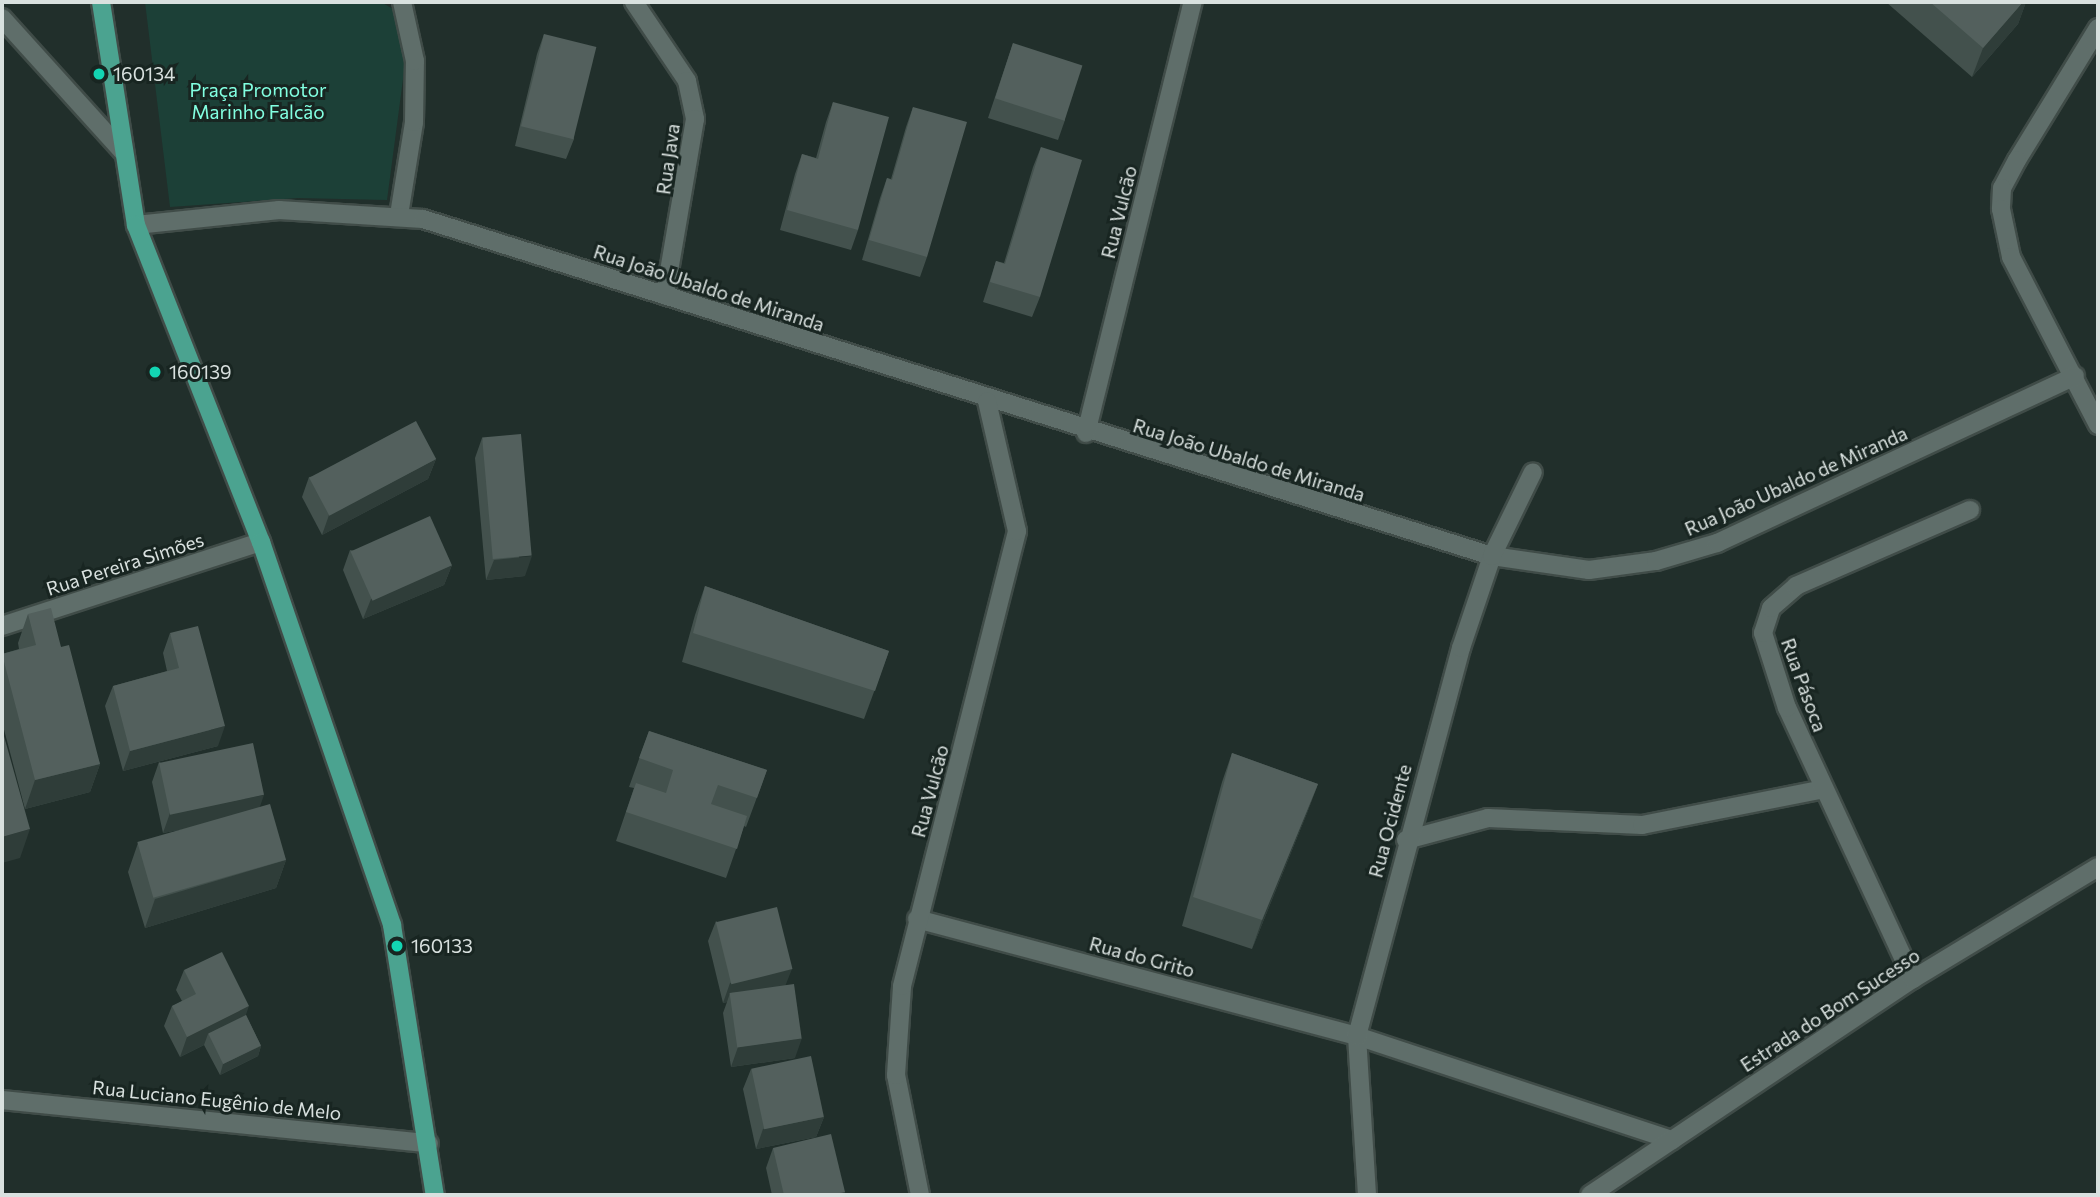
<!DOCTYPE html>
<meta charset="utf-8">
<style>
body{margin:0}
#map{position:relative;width:2100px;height:1197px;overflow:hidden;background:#212f2b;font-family:Commissioner,sans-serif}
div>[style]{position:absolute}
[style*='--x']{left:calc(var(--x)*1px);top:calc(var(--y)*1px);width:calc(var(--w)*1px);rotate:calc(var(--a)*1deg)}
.green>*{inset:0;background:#1c4037}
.roads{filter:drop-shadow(2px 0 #404c48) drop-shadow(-2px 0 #404c48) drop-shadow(0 2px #404c48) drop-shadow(0 -2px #404c48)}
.minor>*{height:18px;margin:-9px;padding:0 9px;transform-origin:9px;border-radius:9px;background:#5f6e6a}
.major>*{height:18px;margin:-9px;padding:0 9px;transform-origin:9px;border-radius:9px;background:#4ba390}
.wall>*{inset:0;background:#43514d}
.shaded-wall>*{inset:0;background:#2f3d39}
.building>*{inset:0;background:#53605d;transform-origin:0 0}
.dots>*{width:19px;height:19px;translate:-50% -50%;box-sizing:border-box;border:4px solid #182521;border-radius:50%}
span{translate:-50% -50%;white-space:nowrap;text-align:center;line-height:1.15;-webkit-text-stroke:6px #182521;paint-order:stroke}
.poi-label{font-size:19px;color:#d9e1df}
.left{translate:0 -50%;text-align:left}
.park-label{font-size:19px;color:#82ffe1}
.street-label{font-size:19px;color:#d9e1df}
.frame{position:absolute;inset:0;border:4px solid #d9e1df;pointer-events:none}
</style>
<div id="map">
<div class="green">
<i style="clip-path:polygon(145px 2px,381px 2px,398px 12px,405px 64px,387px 200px,298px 198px,170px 207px)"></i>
</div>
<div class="roads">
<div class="minor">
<i style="--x:634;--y:2;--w:95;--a:56.1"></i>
<i style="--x:687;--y:81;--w:39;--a:78"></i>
<i style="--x:695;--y:119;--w:179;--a:99.7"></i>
<i style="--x:2;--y:18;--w:179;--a:47.9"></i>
<i style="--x:2098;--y:28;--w:155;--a:121.5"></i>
<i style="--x:2017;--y:160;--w:32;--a:118"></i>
<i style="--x:2002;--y:188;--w:21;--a:93"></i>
<i style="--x:2001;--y:209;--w:49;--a:78.2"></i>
<i style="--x:2011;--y:257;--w:189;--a:62.6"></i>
<i style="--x:399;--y:215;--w:94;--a:-80.8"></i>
<i style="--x:414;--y:122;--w:61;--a:-89.1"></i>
<i style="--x:415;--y:61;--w:60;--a:-102.4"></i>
<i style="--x:136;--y:225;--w:144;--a:-6"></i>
<i style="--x:279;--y:210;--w:144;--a:3.6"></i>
<i style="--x:423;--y:219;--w:1121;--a:17.5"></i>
<i style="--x:1492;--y:556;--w:98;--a:8.2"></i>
<i style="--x:1589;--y:570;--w:68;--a:-7.7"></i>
<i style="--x:1656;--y:561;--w:64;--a:-16.4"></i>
<i style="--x:1717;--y:543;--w:395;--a:-25"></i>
<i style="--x:1086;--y:433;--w:444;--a:-76.1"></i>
<i style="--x:2;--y:626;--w:272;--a:-18"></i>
<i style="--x:1406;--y:840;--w:85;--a:-15"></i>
<i style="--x:1488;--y:818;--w:154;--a:2.6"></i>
<i style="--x:1642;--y:825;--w:185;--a:-11.2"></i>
<i style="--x:917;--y:919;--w:455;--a:14.9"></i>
<i style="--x:1357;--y:1036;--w:332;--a:18.3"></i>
<i style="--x:1913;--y:979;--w:299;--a:-114.9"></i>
<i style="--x:1787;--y:708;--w:79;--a:-107.7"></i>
<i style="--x:1763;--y:633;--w:26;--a:-72"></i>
<i style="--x:1771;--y:608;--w:33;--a:-41"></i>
<i style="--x:1796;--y:586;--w:190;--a:-23.6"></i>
<i style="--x:2;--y:1100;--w:429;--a:5.8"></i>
<i style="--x:920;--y:1195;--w:122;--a:-101.3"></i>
<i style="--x:896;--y:1075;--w:89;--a:-86.1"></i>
<i style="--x:902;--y:986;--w:469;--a:-75.8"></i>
<i style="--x:1017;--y:531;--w:133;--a:-103"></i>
<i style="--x:1367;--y:1195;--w:159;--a:-93.6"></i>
<i style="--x:1357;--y:1036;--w:402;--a:-75"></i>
<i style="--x:1461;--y:648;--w:97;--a:-71.4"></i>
<i style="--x:1492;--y:556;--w:93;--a:-64"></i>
<i style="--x:1590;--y:1195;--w:389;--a:-33.8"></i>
<i style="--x:1913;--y:979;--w:216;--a:-31.2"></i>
</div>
<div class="major">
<i style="--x:101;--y:2;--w:226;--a:81.1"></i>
<i style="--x:136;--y:225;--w:341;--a:68.5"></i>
<i style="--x:261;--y:542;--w:405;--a:71.1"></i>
<i style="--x:392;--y:925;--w:273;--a:81"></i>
</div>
</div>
<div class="wall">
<i style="clip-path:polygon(1886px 2px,2026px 2px,2018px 24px,1972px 77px)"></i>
<i style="clip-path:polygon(544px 34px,574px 139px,566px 159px,515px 146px,537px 54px)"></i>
<i style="clip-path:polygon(1013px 43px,1065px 120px,1058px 140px,988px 118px)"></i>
<i style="clip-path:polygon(833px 102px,858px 230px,851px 250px,780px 230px,795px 174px,802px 154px,816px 158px,826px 122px)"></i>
<i style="clip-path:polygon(913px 107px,927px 257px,920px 277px,862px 260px,880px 198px,887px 178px,891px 179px,906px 127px)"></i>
<i style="clip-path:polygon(1041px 147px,1040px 297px,1032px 317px,983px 302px,996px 261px,1004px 263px,1033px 167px)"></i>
<i style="clip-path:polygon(482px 438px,525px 576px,486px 580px,475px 458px)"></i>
<i style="clip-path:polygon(436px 459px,428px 479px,322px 535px,302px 497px,309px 477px)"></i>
<i style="clip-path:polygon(350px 550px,452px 565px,444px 585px,363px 619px,343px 570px)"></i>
<i style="clip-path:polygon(705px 586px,889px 651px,864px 719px,682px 662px,695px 615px)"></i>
<i style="clip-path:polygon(28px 614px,61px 647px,100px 764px,90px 792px,25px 809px,2px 722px,2px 654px,19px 649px,18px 643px)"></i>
<i style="clip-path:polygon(170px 633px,218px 746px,123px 771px,105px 706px,113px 686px,167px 671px,163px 653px)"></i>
<i style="clip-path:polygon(649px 731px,767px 770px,746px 827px,744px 826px,726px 878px,616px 841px,634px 788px,629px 787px)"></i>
<i style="clip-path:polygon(1232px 753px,1318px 784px,1307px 813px,1252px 949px,1182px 926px,1222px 782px)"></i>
<i style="clip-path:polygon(159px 762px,259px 807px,286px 860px,276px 888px,145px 928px,128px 872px,138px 843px,189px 828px,163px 833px,152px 782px)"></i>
<i style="clip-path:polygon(716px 921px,786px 986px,795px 1058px,731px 1067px,723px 1013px,727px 1002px,723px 1003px,708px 941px)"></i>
<i style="clip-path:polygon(184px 970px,246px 1015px,261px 1046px,258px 1056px,220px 1075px,204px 1045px,180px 1057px,164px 1026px,172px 1006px,182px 1001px,176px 990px)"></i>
<i style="clip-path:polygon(751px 1069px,824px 1117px,816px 1137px,756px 1149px,743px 1089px)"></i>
<i style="clip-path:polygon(773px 1148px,845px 1192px,843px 1195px,772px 1195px,766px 1168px)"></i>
</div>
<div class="shaded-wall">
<i style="clip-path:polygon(2023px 2px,2026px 2px,2018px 24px,1972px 77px,1983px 48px)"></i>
<i style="clip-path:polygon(436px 459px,428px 479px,322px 535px,329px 515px)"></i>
<i style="clip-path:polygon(532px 556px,525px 576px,486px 580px,494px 560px)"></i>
<i style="clip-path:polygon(452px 565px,444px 585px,363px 619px,371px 599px)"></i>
<i style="clip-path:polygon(225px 726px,218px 746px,123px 771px,130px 751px)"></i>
<i style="clip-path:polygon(100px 764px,90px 792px,25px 809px,35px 780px)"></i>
<i style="clip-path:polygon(1318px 784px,1307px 813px,1252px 949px,1262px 920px)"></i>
<i style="clip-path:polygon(264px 795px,257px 815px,163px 833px,170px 813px)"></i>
<i style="clip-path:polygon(30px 829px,20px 858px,2px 863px,2px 837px)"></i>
<i style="clip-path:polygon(286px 860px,276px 888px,145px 928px,155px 899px)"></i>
<i style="clip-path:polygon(792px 969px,784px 989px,730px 993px,727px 1002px,723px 1003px,730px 983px)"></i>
<i style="clip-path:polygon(249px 1006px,242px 1026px,208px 1034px,204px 1045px,180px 1057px,187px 1037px)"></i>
<i style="clip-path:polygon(802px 1038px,795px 1058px,731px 1067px,738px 1047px)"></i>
<i style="clip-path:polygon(261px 1046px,258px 1056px,220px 1075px,223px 1064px)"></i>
<i style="clip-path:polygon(824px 1117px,816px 1137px,756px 1149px,763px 1129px)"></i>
<i style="clip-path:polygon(845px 1192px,843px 1195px,830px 1195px)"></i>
</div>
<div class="building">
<i style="clip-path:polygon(1930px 2px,2023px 2px,1983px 48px)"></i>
<i style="left:544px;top:34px;width:54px;height:95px;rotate:14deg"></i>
<i style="left:1013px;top:43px;width:73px;height:58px;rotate:18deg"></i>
<i style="clip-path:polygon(833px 102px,889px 117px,858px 230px,787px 210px,802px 154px,818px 159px)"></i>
<i style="clip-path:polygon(913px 107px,967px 122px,927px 257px,869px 240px,887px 178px,892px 180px)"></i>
<i style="clip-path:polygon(1041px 147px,1082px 160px,1040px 297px,990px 282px,996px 261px,1005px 264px)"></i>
<i style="left:416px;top:421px;width:43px;height:121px;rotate:62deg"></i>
<i style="left:521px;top:434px;width:122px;height:39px;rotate:85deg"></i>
<i style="left:430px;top:516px;width:54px;height:87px;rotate:66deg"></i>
<i style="clip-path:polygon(705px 586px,889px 651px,875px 691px,693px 633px)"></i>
<i style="clip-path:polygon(51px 608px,61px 647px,69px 645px,100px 764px,35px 780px,2px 654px,36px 645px,28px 614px)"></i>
<i style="clip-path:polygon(198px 626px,225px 726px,130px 751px,113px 686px,179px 668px,170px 633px)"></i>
<i style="clip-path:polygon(2px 729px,30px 829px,2px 837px)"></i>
<i style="clip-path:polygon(649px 731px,767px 770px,757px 798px,718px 785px,711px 804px,747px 816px,737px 849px,626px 812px,636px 783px,666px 793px,673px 770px,639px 758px)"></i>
<i style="left:253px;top:743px;width:53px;height:96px;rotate:78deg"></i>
<i style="clip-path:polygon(1232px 753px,1318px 784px,1262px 920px,1193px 897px)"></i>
<i style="left:270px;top:804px;width:58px;height:138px;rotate:74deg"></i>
<i style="left:777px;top:907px;width:64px;height:63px;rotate:76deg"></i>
<i style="clip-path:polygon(222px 952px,249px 1006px,187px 1037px,172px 1006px,196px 994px,184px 970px)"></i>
<i style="left:794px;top:984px;width:55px;height:65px;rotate:82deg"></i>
<i style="left:246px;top:1015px;width:34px;height:42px;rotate:64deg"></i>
<i style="left:811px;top:1056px;width:62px;height:61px;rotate:78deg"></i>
<i style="clip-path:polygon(831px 1134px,845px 1192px,830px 1195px,784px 1195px,773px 1148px)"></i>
</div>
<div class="dots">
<i style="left:99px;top:74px;background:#13d5b3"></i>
<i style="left:155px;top:372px;background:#13d5b3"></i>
<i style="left:397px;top:946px;background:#13d5b3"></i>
</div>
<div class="poi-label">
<span class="left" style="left:113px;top:74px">160134</span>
<span class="left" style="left:169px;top:372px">160139</span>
<span class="left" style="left:411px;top:946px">160133</span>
</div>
<div class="park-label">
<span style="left:258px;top:101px">Praça Promotor<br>Marinho Falcão</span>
</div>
<div class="street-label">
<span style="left:668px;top:159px;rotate:-82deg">Rua Java</span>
<span style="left:1119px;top:212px;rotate:-76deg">Rua Vulcão</span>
<span style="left:709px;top:288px;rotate:18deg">Rua João Ubaldo de Miranda</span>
<span style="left:1249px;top:460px;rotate:17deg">Rua João Ubaldo de Miranda</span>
<span style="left:1796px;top:481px;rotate:-24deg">Rua João Ubaldo de Miranda</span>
<span style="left:125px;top:564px;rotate:-18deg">Rua Pereira Simões</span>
<span style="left:1804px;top:685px;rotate:70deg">Rua Pásoca</span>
<span style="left:930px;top:791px;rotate:-75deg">Rua Vulcão</span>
<span style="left:1390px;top:821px;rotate:-75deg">Rua Ocidente</span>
<span style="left:1142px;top:957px;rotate:15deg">Rua do Grito</span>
<span style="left:1830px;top:1010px;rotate:-33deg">Estrada do Bom Sucesso</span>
<span style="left:217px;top:1100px;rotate:6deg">Rua Luciano Eugênio de Melo</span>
</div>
<div class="frame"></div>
</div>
